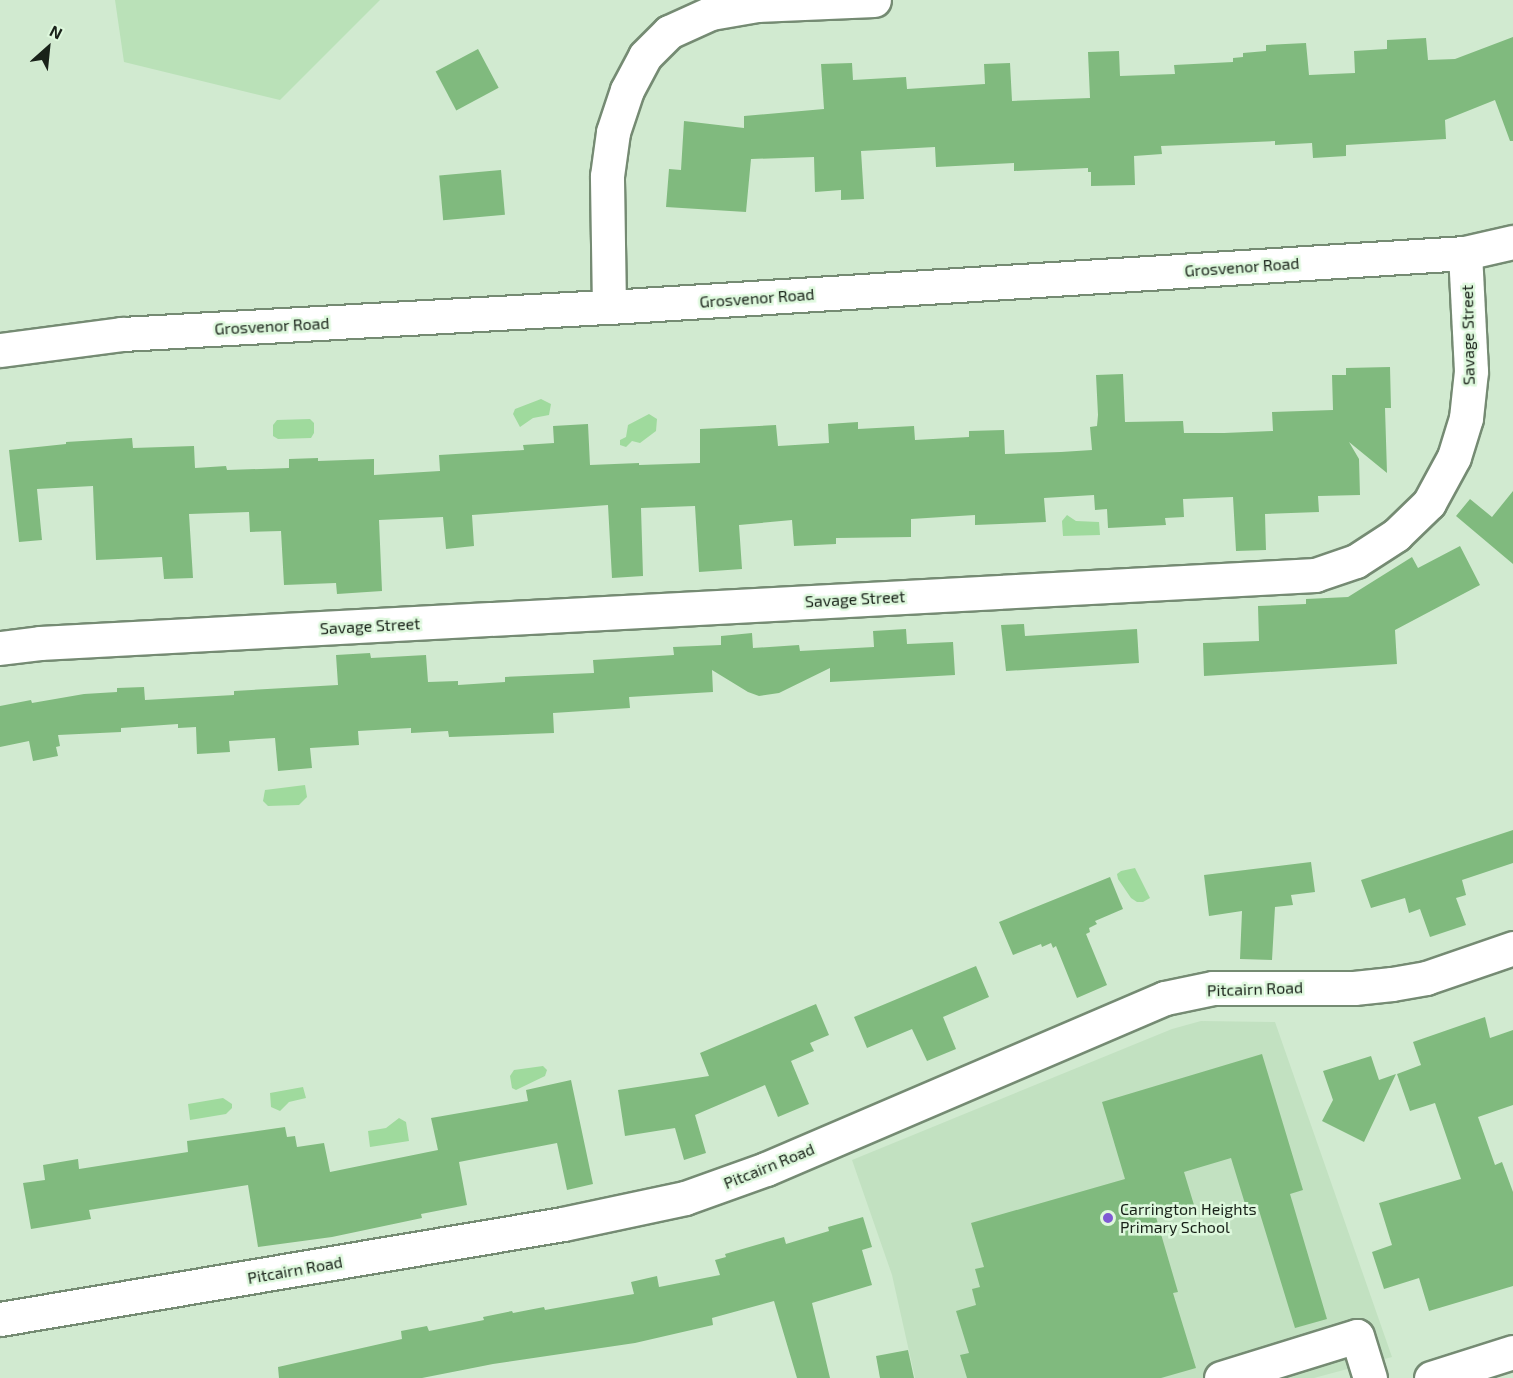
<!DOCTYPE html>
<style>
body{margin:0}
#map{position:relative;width:1513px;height:1378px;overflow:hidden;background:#d1ead0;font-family:"Exo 2",sans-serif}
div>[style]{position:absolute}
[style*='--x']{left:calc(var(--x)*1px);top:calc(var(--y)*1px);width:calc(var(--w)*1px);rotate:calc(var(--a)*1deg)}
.built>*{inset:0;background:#c2e1c1}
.green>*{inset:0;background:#bae1b8}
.water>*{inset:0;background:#9fda9d}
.building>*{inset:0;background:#80ba7e;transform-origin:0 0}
.roads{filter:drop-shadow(2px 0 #758b73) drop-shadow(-2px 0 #758b73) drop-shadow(0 2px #758b73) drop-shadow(0 -2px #758b73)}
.minor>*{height:33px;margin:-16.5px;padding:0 16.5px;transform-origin:16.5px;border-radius:16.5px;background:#fff}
.dots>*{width:16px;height:16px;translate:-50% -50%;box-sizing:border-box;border:3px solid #def8dd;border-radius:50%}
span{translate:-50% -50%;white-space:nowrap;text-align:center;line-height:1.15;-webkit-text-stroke:5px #def8dd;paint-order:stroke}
.street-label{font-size:16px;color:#192219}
.poi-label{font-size:16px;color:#192219}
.left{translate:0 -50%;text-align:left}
.north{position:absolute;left:18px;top:18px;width:60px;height:60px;-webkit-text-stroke:4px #def8dd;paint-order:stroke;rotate:27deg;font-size:16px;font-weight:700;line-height:24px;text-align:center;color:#192219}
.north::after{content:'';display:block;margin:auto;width:21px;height:27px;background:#192219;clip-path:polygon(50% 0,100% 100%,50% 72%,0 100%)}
</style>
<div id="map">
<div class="built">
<i style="clip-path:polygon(1201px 1021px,1275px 1022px,1392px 1357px,1314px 1378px,915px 1378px,892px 1275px,852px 1160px,1172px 1029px)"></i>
</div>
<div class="green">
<i style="clip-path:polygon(115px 0,380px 0,280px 100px,124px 62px)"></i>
</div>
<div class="water">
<i style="clip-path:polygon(541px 399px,551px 404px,549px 415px,533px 418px,520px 427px,513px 414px,515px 409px)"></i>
<i style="clip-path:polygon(649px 414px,657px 419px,656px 431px,640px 443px,632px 441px,626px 447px,620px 445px,620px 440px,626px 437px,628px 425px)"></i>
<i style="clip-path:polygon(310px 419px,314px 423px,314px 433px,311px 438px,278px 439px,273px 436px,273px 425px,277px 420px)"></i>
<i style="clip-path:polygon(1067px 515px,1076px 521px,1099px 522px,1100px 535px,1063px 536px,1062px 521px)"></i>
<i style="clip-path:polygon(305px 785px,307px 797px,299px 805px,268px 806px,263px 801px,265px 790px)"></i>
<i style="clip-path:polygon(1135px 868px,1150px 898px,1143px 902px,1137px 902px,1131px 898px,1118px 879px,1117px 874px,1121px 871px)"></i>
<i style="clip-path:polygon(543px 1066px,547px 1070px,545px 1076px,516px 1090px,512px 1088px,510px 1076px,514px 1070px)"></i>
<i style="clip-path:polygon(303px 1087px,306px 1098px,289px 1102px,280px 1111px,271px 1107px,270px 1093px)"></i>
<i style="clip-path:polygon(223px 1098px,232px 1104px,232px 1108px,226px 1114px,190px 1120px,188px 1104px)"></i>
<i style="clip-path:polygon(399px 1118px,406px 1122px,409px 1141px,370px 1147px,368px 1131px,386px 1128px)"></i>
</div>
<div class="building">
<i style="clip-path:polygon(1513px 37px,1513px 141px,1510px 141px,1495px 100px,1445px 120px,1446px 139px,1346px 145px,1346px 156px,1313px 158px,1312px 143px,1275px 145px,1275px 141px,1161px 146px,1162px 154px,1134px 156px,1135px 185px,1091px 186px,1091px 172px,1088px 172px,1088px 168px,1014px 171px,1014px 163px,936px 167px,935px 147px,861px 151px,864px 199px,841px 200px,841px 190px,815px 192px,814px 157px,751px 159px,746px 212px,666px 207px,669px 169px,681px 170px,684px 121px,744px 128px,744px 116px,824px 109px,821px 64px,852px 63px,853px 80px,906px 77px,907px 89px,985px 84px,984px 64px,1010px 63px,1012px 101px,1090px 98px,1088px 52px,1119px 51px,1120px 76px,1175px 74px,1174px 65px,1233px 62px,1233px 58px,1243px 57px,1243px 53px,1266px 51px,1266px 45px,1306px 43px,1309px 75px,1355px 73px,1354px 51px,1387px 49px,1387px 40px,1426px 38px,1428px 60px,1455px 59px)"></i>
<i style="left:478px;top:49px;width:44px;height:48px;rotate:62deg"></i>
<i style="left:501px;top:170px;width:45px;height:62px;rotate:85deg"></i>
<i style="clip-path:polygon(1390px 367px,1391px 408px,1385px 408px,1387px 473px,1349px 442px,1359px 459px,1360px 495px,1318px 496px,1319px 512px,1265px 514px,1266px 550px,1236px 551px,1233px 497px,1183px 499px,1184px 517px,1165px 518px,1166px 525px,1108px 528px,1107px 509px,1095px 510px,1094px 495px,1044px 498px,1046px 522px,975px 525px,975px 515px,911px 519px,911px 537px,836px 538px,836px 544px,794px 546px,792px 520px,739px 525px,742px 569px,699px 572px,695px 506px,641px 508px,643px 576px,612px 578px,608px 505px,472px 515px,474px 546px,446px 549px,443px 517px,379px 520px,382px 591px,337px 594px,336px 583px,284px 585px,281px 531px,250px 532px,249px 512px,189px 514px,193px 578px,164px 579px,162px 557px,96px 560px,93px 486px,37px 489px,42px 540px,19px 542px,9px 450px,66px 444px,66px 442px,132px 438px,133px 448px,194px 446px,195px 468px,226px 466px,227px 470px,289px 468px,289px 459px,318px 458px,318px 461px,374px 459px,374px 475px,440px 471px,439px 455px,524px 450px,523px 445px,554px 443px,553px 426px,588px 424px,590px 465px,639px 463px,639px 465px,700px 463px,700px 429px,776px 425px,778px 446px,829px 443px,828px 424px,858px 422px,858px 429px,914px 426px,915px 440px,969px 437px,969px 431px,1004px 430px,1005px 454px,1061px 452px,1092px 450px,1090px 427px,1097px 426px,1098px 415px,1096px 375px,1123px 374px,1125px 422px,1183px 421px,1184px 433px,1224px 433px,1273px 431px,1272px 412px,1333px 410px,1332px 375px,1346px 375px,1346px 368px)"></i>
<i style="clip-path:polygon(1513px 491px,1513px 564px,1456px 516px,1470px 499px,1492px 517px)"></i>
<i style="clip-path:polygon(1460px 546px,1480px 585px,1395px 630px,1397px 664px,1204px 676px,1203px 643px,1259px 641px,1258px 606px,1306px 604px,1306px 599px,1348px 597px,1412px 557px,1418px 568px)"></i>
<i style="clip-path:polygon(1024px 624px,1025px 636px,1137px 629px,1139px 663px,1006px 671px,1001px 625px)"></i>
<i style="clip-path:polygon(906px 629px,907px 644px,953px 642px,955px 675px,830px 682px,830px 668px,779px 693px,759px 696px,748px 692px,712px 670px,713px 692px,629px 697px,630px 708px,553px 713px,554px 733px,449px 737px,448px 731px,411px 733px,411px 728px,358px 731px,359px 745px,310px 748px,312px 768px,278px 771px,275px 738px,229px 741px,230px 752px,197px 754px,196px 727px,178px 728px,178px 724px,121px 728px,121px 732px,58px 735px,60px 746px,56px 747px,58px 756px,33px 761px,29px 741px,0 747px,0 706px,31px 700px,32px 703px,84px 694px,117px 692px,117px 688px,144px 687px,145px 700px,234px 695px,234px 691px,338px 685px,336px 655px,370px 653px,371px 658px,426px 655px,428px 682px,458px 681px,458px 685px,505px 682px,505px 677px,594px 673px,593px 660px,674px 655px,673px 647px,721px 645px,721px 636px,752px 633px,753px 648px,799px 645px,800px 651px,874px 647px,873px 631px)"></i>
<i style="clip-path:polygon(1513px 830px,1513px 863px,1462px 880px,1466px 895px,1456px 898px,1466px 925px,1430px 937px,1420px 909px,1409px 913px,1405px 898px,1371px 908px,1361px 880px)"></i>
<i style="clip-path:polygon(1311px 862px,1315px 892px,1291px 895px,1293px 905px,1275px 907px,1272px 960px,1240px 959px,1242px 911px,1209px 916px,1204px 875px)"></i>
<i style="clip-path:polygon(1110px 877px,1123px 909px,1095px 921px,1097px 924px,1089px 928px,1090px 932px,1086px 934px,1107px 985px,1077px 998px,1056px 946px,1053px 948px,1051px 943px,1042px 947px,1041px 944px,1013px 955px,999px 922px)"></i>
<i style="clip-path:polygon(976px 966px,989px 997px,943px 1017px,956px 1049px,927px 1061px,912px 1029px,867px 1048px,854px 1017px)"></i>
<i style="clip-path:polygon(816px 1004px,829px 1035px,810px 1043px,814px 1051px,791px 1061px,809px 1104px,778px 1117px,765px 1085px,695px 1115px,706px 1153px,684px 1160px,675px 1128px,625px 1136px,618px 1090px,709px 1076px,700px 1053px)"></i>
<i style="clip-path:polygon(1485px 1017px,1490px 1038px,1513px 1030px,1513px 1105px,1478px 1117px,1495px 1165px,1502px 1162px,1513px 1192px,1513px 1286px,1429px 1311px,1419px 1278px,1384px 1289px,1372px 1252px,1392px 1245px,1379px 1203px,1461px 1179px,1435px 1103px,1410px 1111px,1397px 1074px,1421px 1065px,1413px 1042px)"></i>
<i style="clip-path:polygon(1262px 1054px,1303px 1190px,1290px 1194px,1327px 1319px,1295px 1328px,1257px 1204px,1246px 1207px,1231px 1158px,1184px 1172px,1194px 1205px,1156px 1217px,1178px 1292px,1173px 1293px,1196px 1368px,1161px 1378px,967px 1378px,960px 1355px,969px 1353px,956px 1311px,976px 1305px,972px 1289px,980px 1287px,975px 1269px,984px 1267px,971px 1223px,1125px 1179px,1102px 1102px)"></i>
<i style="clip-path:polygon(1371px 1056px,1379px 1080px,1396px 1074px,1364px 1142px,1322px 1121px,1333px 1100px,1323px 1071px)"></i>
<i style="clip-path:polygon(571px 1080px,593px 1184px,567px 1190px,557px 1143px,459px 1162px,467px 1205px,421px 1214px,422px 1218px,332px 1237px,258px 1247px,248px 1185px,89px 1210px,91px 1219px,31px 1229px,23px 1183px,45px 1180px,43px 1165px,78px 1159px,79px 1169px,188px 1152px,187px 1141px,285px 1127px,287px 1137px,295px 1136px,297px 1147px,324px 1143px,330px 1172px,438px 1150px,431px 1118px,528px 1101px,526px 1090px)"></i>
<i style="clip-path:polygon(863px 1217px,872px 1247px,862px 1250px,872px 1285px,812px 1303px,830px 1378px,797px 1378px,774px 1301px,712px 1318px,713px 1325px,635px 1343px,493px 1364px,422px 1378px,279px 1378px,278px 1367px,402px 1339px,401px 1331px,427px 1326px,429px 1331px,484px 1320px,483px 1317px,512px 1311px,513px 1313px,544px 1307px,545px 1310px,634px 1294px,631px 1282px,657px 1276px,659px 1287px,720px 1275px,715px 1260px,726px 1257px,725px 1254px,784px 1237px,786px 1244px,829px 1231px,828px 1227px)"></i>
<i style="clip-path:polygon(908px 1350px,914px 1378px,880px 1378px,876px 1356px)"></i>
</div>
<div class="roads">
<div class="minor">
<i style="--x:609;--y:307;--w:131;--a:-90.9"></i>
<i style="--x:607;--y:176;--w:44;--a:-82.2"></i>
<i style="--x:613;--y:132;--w:44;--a:-71.6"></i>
<i style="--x:627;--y:90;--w:38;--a:-62"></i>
<i style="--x:645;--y:56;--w:34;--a:-45"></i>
<i style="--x:669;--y:32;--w:46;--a:-24.3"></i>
<i style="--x:711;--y:13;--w:47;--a:-9.9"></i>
<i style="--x:757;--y:5;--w:117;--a:-2.4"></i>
<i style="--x:0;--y:350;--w:123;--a:-7.5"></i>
<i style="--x:122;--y:334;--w:488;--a:-3.2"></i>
<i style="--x:609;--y:307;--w:858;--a:-3.61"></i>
<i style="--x:1465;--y:253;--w:49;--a:-12.9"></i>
<i style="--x:0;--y:648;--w:40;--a:-7.1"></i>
<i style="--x:40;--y:643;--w:1277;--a:-3.05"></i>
<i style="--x:1315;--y:575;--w:43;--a:-18.9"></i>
<i style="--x:1356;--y:561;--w:48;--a:-33"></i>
<i style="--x:1396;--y:535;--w:46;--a:-44.1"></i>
<i style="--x:1429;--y:503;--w:52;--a:-61.5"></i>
<i style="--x:1454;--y:457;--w:41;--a:-72.9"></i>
<i style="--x:1466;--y:418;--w:47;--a:-83.9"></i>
<i style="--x:1471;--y:371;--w:118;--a:-92.9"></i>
<i style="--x:0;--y:1319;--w:571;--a:-9.58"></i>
<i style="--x:563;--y:1224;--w:125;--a:-12"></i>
<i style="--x:685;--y:1198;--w:86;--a:-19.7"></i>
<i style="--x:766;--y:1169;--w:434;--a:-23.2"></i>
<i style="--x:1165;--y:998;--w:49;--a:-11.8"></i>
<i style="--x:1213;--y:988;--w:141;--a:0"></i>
<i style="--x:1354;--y:988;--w:38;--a:-6"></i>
<i style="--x:1392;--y:984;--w:35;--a:-10"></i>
<i style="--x:1426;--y:978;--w:92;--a:-19"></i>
<i style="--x:1221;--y:1378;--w:142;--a:-17.2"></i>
<i style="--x:1357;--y:1336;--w:44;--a:72.8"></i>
<i style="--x:1431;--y:1378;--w:86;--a:-17.6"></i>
</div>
</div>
<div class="dots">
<i style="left:1108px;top:1218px;background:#7f5ad4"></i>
</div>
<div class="street-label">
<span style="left:1242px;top:267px;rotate:-4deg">Grosvenor Road</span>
<span style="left:757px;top:298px;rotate:-4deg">Grosvenor Road</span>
<span style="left:272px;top:326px;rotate:-3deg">Grosvenor Road</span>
<span style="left:1468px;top:335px;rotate:-91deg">Savage Street</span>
<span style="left:855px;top:599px;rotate:-3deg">Savage Street</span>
<span style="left:370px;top:626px;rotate:-3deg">Savage Street</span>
<span style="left:1255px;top:989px;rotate:-2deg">Pitcairn Road</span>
<span style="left:769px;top:1166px;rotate:-22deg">Pitcairn Road</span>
<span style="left:295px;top:1270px;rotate:-10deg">Pitcairn Road</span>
</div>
<div class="poi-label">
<span class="left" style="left:1120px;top:1218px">Carrington Heights<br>Primary School</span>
</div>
<div class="north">N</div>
</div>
